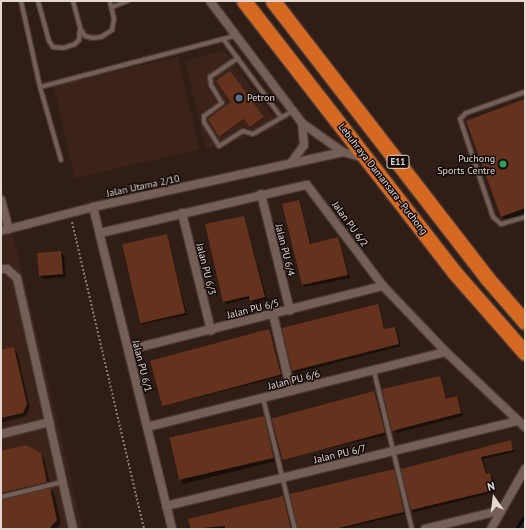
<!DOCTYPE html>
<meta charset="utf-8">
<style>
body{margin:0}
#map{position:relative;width:526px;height:530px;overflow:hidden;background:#301d16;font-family:"PT Sans",sans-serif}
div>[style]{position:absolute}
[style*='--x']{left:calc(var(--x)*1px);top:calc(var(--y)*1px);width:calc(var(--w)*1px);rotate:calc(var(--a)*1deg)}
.built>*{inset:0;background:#3c2319;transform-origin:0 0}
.shadow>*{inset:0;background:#0007}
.stream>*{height:3px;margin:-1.5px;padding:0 1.5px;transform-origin:1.5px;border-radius:1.5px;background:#000d12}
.building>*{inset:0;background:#65331d;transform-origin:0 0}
.path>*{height:2px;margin-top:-1px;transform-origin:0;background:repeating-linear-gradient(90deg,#897973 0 2px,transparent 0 4px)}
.roads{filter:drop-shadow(1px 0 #483935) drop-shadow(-1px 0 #483935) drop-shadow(0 1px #483935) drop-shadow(0 -1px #483935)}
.service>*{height:4px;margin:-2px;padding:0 2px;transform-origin:2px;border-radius:2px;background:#745e55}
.minor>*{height:8px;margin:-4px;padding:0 4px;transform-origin:4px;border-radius:4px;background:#745e55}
.motorway>*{height:15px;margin:-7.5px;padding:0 7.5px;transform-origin:7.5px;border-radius:7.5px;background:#d66921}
.dots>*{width:11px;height:11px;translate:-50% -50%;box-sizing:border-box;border:2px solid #120a07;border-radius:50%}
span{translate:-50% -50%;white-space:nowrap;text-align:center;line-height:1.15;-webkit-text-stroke:3px #120a07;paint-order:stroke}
.shield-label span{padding:1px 3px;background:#120a07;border:1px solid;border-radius:3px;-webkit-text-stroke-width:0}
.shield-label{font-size:9px;color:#e5d8d3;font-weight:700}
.poi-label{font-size:10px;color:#e5d8d3}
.left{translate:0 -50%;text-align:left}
.right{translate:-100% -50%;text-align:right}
.street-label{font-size:10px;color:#e5d8d3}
.frame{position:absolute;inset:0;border:2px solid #e5d8d3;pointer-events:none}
.north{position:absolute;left:474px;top:478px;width:40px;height:40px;-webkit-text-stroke:3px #120a07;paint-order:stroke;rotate:346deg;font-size:11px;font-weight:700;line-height:16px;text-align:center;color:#e5d8d3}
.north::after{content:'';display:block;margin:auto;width:14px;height:18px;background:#e5d8d3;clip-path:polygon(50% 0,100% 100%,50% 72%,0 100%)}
</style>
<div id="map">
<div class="built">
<i style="clip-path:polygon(224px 50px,280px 127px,206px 149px,185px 61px)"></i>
<i style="left:178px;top:57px;width:95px;height:128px;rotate:77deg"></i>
<i style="clip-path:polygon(1px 184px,83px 529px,1px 529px)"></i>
</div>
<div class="shadow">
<i style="clip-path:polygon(230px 72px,264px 118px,251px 127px,245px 119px,220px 137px,209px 121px,232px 102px)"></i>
<i style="clip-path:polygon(525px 100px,525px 214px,507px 221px,502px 216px)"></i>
<i style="clip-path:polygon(299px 201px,311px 245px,338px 238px,350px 278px,305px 287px,303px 285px)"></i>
<i style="clip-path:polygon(244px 217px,267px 299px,253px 303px,250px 298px,227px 304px,224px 301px)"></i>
<i style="clip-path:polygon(166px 235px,187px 315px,142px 324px,140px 322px)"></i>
<i style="clip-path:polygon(60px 252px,64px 256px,66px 277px,44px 279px,40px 276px)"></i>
<i style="clip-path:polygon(377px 305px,385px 330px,395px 328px,397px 330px,401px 346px,295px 373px,293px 370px)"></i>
<i style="clip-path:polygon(269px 332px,283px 376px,164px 406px,161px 403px)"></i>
<i style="clip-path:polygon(13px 348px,17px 352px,30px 408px,26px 416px,1px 423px,1px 351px)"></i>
<i style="clip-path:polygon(440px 377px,447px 400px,457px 397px,463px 416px,396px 433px,383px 390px)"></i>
<i style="clip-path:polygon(373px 392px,387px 435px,284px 458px,282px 456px)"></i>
<i style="clip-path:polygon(263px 417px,276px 461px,183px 484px,181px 481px)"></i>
<i style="clip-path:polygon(510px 441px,515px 452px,483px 459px,487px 474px,492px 476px,496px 492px,414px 512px,412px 509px,402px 470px)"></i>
<i style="clip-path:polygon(1px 452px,40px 454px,44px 458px,50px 486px,4px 497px,1px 501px)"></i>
<i style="clip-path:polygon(394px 472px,406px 514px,341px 529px,299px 529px)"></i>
<i style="clip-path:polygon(50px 490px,54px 493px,61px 524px,56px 529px,1px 529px,1px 502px)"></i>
<i style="clip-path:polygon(283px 497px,293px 529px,192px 529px,190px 519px)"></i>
</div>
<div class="stream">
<i style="--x:516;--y:529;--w:17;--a:-57"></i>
</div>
<div class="building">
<i style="clip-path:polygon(230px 71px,264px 117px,250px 127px,244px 119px,219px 137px,208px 119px,231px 102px,216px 81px)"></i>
<i style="clip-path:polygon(525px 99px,525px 208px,501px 217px,466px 121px)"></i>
<i style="clip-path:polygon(299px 200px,310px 244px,338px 237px,348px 275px,302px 285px,282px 204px)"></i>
<i style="clip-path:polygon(244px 216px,265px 297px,250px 301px,249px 296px,223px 302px,205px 224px)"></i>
<i style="left:167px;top:234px;width:81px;height:46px;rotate:77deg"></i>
<i style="left:61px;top:251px;width:23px;height:24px;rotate:85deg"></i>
<i style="clip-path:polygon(378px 304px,384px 329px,395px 327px,399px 344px,292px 371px,282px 328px)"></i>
<i style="left:269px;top:329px;width:47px;height:123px;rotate:75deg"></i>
<i style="clip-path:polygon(14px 347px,27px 404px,23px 413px,1px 418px,1px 350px)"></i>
<i style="clip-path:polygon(440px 376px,446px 399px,457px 396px,461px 413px,392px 431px,382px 389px)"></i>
<i style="left:374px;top:391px;width:43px;height:106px;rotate:75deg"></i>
<i style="left:264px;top:416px;width:43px;height:97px;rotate:77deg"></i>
<i style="clip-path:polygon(511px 440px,513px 450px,481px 457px,486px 474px,490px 473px,494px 490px,411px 510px,401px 469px)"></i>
<i style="clip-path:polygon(26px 445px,41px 453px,47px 482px,1px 493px,1px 451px)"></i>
<i style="clip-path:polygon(394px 469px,404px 512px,335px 529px,298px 529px,290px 494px)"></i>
<i style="clip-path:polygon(50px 488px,57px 520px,49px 529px,1px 529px,1px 500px)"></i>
<i style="clip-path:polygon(283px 496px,291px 529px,225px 529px,225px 526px,191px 529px,188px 519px)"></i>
</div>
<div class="path">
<i style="--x:72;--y:222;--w:315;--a:76.8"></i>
</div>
<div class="roads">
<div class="service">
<i style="--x:21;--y:1;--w:88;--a:77.5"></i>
<i style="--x:40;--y:87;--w:202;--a:-14.7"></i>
<i style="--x:38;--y:1;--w:41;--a:74.6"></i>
<i style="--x:49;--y:41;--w:7;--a:56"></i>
<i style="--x:53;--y:47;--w:10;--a:6"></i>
<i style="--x:63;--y:48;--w:13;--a:-18"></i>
<i style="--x:75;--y:44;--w:6;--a:-45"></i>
<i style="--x:79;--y:40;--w:11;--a:-85"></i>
<i style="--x:73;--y:1;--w:28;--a:75"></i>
<i style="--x:80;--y:28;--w:9;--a:58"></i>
<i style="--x:85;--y:36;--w:8;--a:14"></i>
<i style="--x:93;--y:38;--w:8;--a:-7"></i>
<i style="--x:101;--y:37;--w:13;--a:-32"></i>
<i style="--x:112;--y:30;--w:11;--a:-80"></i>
<i style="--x:114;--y:19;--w:18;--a:-103"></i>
<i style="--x:112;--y:7;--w:17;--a:-21"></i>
<i style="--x:224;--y:40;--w:96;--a:53.5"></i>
<i style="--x:238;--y:58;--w:34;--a:146"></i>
<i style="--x:210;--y:77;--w:8;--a:83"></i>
<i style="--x:211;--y:85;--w:21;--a:59"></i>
<i style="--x:222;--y:103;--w:22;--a:144"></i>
<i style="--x:204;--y:116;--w:6;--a:90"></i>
<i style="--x:204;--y:122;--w:28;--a:58"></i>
<i style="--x:219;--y:146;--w:28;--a:-32"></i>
<i style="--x:243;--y:131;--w:10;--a:17"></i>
<i style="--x:253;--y:134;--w:46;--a:-29.9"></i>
<i style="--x:40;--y:87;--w:76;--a:74"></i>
<i style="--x:525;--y:92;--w:63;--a:160.4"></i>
<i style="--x:466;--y:113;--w:8;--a:135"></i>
<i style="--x:460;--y:119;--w:103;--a:71.4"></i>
<i style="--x:493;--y:217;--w:11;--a:41"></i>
<i style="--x:501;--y:224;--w:25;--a:-16"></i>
<i style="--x:374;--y:371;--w:163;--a:76.5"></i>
<i style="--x:263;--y:398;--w:135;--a:76.3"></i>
<i style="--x:1;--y:497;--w:63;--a:-13.8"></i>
</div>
<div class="minor">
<i style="--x:210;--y:1;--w:153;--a:53"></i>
<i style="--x:302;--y:123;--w:50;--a:35.3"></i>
<i style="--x:291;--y:163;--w:22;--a:-54"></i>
<i style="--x:304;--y:145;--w:22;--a:-95"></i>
<i style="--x:261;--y:194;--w:120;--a:76"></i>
<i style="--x:1;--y:200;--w:30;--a:75"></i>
<i style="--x:93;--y:207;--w:332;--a:76.2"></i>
<i style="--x:182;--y:213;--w:121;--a:76.1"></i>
<i style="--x:1;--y:231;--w:95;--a:-14.6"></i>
<i style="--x:93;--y:207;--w:256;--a:-12.4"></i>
<i style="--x:343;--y:152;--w:22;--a:16"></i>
<i style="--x:100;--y:233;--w:212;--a:-13.1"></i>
<i style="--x:307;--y:185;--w:126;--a:53"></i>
<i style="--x:383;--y:286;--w:91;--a:46.3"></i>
<i style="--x:446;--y:352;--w:109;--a:43.5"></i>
<i style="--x:1;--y:269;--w:6;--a:0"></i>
<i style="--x:7;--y:269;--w:13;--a:42"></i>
<i style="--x:17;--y:278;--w:257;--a:77.4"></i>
<i style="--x:273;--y:314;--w:79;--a:76.8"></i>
<i style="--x:128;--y:350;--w:263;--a:-14.1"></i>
<i style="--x:147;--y:427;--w:308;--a:-14.1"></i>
<i style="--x:1;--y:434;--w:50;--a:-13.8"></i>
<i style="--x:166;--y:506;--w:362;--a:-13.6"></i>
<i style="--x:425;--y:529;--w:79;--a:-13.9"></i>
<i style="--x:491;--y:529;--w:69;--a:-60.5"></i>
</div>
<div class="motorway">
<i style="--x:244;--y:1;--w:344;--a:52.2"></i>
<i style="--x:455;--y:273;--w:106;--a:48.8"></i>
<i style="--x:273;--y:1;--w:350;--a:52.3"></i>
<i style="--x:487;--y:278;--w:58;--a:49.2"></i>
</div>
</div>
<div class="dots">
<i style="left:239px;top:98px;background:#5c6f8a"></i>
<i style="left:503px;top:164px;background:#2e9e5b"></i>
</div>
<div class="shield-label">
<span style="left:398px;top:162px">E11</span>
</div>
<div class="poi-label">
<span class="left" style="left:247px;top:98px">Petron</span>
<span class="right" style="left:495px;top:164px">Puchong<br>Sports Centre</span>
</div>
<div class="street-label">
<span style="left:383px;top:179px;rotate:52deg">Lebuhraya Damansara–Puchong</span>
<span style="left:143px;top:186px;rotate:-12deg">Jalan Utama 2/10</span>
<span style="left:350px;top:224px;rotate:54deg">Jalan PU 6/2</span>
<span style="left:285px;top:250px;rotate:76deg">Jalan PU 6/4</span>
<span style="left:206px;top:269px;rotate:76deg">Jalan PU 6/3</span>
<span style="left:253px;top:309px;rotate:-14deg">Jalan PU 6/5</span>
<span style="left:142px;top:366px;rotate:76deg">Jalan PU 6/1</span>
<span style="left:294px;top:380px;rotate:-14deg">Jalan PU 6/6</span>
<span style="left:340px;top:454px;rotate:-13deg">Jalan PU 6/7</span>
</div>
<div class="frame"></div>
<div class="north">N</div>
</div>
